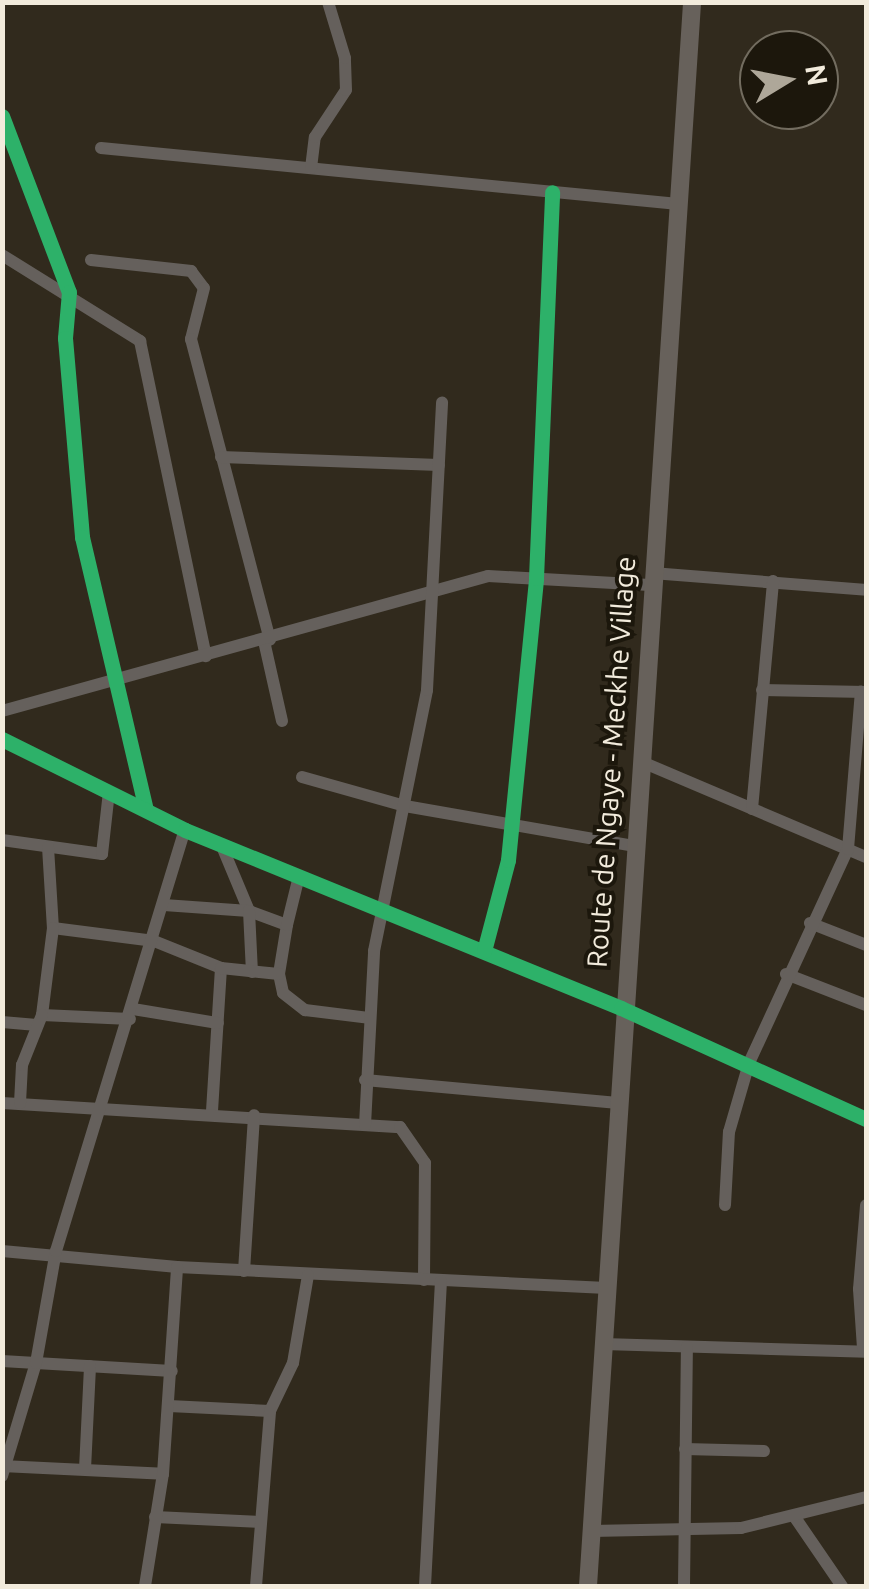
<!DOCTYPE html>
<style>
body{margin:0}
#map{position:relative;width:869px;height:1589px;overflow:hidden;background:#312a1d;font-family:Ubuntu,sans-serif}
div>[style]{position:absolute}
[style*='--x']{left:calc(var(--x)*1px);top:calc(var(--y)*1px);width:calc(var(--w)*1px);rotate:calc(var(--a)*1deg)}
.minor>*{height:12px;margin:-6px;padding:0 6px;transform-origin:6px;border-radius:6px;background:#65605c}
.secondary>*{height:18px;margin:-9px;padding:0 9px;transform-origin:9px;border-radius:9px;background:#67615b}
.cycleway>*{height:15px;margin:-7.5px;padding:0 7.5px;transform-origin:7.5px;border-radius:7.5px;background:#2db169}
span{translate:-50% -50%;white-space:nowrap;text-align:center;line-height:1.15;-webkit-text-stroke:8px #1c170c;paint-order:stroke}
.street-label{font-size:28px;color:#f2ebdc}
.frame{position:absolute;inset:0;border:5px solid #f2ebdc;pointer-events:none}
.north{position:absolute;left:739px;top:30px;width:100px;height:100px;box-sizing:border-box;background:#1c170c;border:2px solid #726c5f;border-radius:50%;rotate:80deg;font-size:28px;font-weight:700;line-height:40px;text-align:center;color:#f2ebdc}
.north::after{content:'';display:block;margin:auto;width:35px;height:45px;background:#aea799;clip-path:polygon(50% 0,100% 100%,50% 72%,0 100%)}
</style>
<div id="map">
<div class="minor">
<i style="--x:2;--y:116;--w:188;--a:69.2"></i>
<i style="--x:69;--y:292;--w:46;--a:95"></i>
<i style="--x:65;--y:338;--w:200;--a:85.1"></i>
<i style="--x:82;--y:537;--w:279;--a:76.8"></i>
<i style="--x:101;--y:148;--w:580;--a:5.54"></i>
<i style="--x:311;--y:168;--w:31;--a:-83"></i>
<i style="--x:315;--y:137;--w:56;--a:-56.6"></i>
<i style="--x:346;--y:90;--w:32;--a:-92"></i>
<i style="--x:345;--y:58;--w:59;--a:-106.9"></i>
<i style="--x:2;--y:255;--w:163;--a:31.9"></i>
<i style="--x:140;--y:341;--w:322;--a:78.2"></i>
<i style="--x:91;--y:260;--w:101;--a:6.3"></i>
<i style="--x:191;--y:271;--w:21;--a:53"></i>
<i style="--x:204;--y:288;--w:53;--a:104.3"></i>
<i style="--x:191;--y:339;--w:311;--a:75.3"></i>
<i style="--x:221;--y:457;--w:218;--a:2.1"></i>
<i style="--x:652;--y:573;--w:215;--a:4.5"></i>
<i style="--x:264;--y:641;--w:82;--a:77.3"></i>
<i style="--x:762;--y:690;--w:104;--a:1.1"></i>
<i style="--x:2;--y:711;--w:504;--a:-15.52"></i>
<i style="--x:488;--y:576;--w:162;--a:3.2"></i>
<i style="--x:2;--y:739;--w:204;--a:26.4"></i>
<i style="--x:185;--y:830;--w:471;--a:22.2"></i>
<i style="--x:621;--y:1008;--w:269;--a:24.4"></i>
<i style="--x:642;--y:762;--w:243;--a:23"></i>
<i style="--x:302;--y:777;--w:107;--a:15.7"></i>
<i style="--x:405;--y:806;--w:232;--a:9.9"></i>
<i style="--x:752;--y:809;--w:229;--a:-84.7"></i>
<i style="--x:2;--y:840;--w:101;--a:8"></i>
<i style="--x:102;--y:854;--w:62;--a:-83.6"></i>
<i style="--x:221;--y:844;--w:73;--a:67.3"></i>
<i style="--x:249;--y:911;--w:40;--a:20.2"></i>
<i style="--x:287;--y:925;--w:50;--a:99.3"></i>
<i style="--x:279;--y:974;--w:19;--a:78"></i>
<i style="--x:283;--y:993;--w:28;--a:38"></i>
<i style="--x:305;--y:1010;--w:64;--a:7.1"></i>
<i style="--x:48;--y:847;--w:81;--a:86.5"></i>
<i style="--x:53;--y:928;--w:102;--a:7.3"></i>
<i style="--x:154;--y:941;--w:72;--a:21.9"></i>
<i style="--x:221;--y:968;--w:144;--a:93.6"></i>
<i style="--x:164;--y:905;--w:85;--a:4"></i>
<i style="--x:249;--y:911;--w:61;--a:87.2"></i>
<i style="--x:810;--y:923;--w:60;--a:21.4"></i>
<i style="--x:287;--y:925;--w:50;--a:-76.2"></i>
<i style="--x:53;--y:928;--w:88;--a:97.2"></i>
<i style="--x:42;--y:1015;--w:88;--a:2.6"></i>
<i style="--x:484;--y:951;--w:94;--a:-75.2"></i>
<i style="--x:508;--y:860;--w:283;--a:-84.3"></i>
<i style="--x:536;--y:578;--w:386;--a:-87.6"></i>
<i style="--x:221;--y:968;--w:58;--a:5.9"></i>
<i style="--x:786;--y:974;--w:86;--a:21.2"></i>
<i style="--x:133;--y:1009;--w:86;--a:9.4"></i>
<i style="--x:2;--y:1022;--w:35;--a:5"></i>
<i style="--x:365;--y:1080;--w:254;--a:5.2"></i>
<i style="--x:2;--y:1103;--w:399;--a:3.5"></i>
<i style="--x:400;--y:1127;--w:44;--a:55.2"></i>
<i style="--x:425;--y:1163;--w:117;--a:90.5"></i>
<i style="--x:20;--y:1103;--w:38;--a:-87"></i>
<i style="--x:22;--y:1065;--w:54;--a:-68.2"></i>
<i style="--x:365;--y:1125;--w:174;--a:-87"></i>
<i style="--x:374;--y:951;--w:266;--a:-78.5"></i>
<i style="--x:427;--y:690;--w:288;--a:-87"></i>
<i style="--x:725;--y:1205;--w:73;--a:-86.9"></i>
<i style="--x:729;--y:1132;--w:72;--a:-73.8"></i>
<i style="--x:749;--y:1063;--w:236;--a:-65.2"></i>
<i style="--x:848;--y:849;--w:158;--a:-85.3"></i>
<i style="--x:2;--y:1251;--w:176;--a:5.2"></i>
<i style="--x:177;--y:1267;--w:430;--a:2.8"></i>
<i style="--x:244;--y:1271;--w:156;--a:-86.3"></i>
<i style="--x:603;--y:1344;--w:263;--a:1.7"></i>
<i style="--x:863;--y:1348;--w:59;--a:-93.9"></i>
<i style="--x:859;--y:1289;--w:84;--a:-85.2"></i>
<i style="--x:2;--y:1361;--w:170;--a:3.4"></i>
<i style="--x:169;--y:1406;--w:101;--a:2.8"></i>
<i style="--x:685;--y:1449;--w:79;--a:1.5"></i>
<i style="--x:2;--y:1466;--w:161;--a:2.8"></i>
<i style="--x:85;--y:1469;--w:103;--a:-87.2"></i>
<i style="--x:2;--y:1476;--w:118;--a:-73.3"></i>
<i style="--x:36;--y:1363;--w:114;--a:-79.9"></i>
<i style="--x:56;--y:1251;--w:440;--a:-73"></i>
<i style="--x:794;--y:1516;--w:85;--a:55.6"></i>
<i style="--x:155;--y:1517;--w:106;--a:2.7"></i>
<i style="--x:591;--y:1531;--w:150;--a:-1.1"></i>
<i style="--x:741;--y:1528;--w:129;--a:-13.9"></i>
<i style="--x:145;--y:1586;--w:113;--a:-80.9"></i>
<i style="--x:163;--y:1474;--w:207;--a:-86.1"></i>
<i style="--x:256;--y:1586;--w:176;--a:-85.4"></i>
<i style="--x:270;--y:1411;--w:53;--a:-64.4"></i>
<i style="--x:293;--y:1363;--w:89;--a:-80.3"></i>
<i style="--x:425;--y:1586;--w:305;--a:-87"></i>
<i style="--x:684;--y:1586;--w:239;--a:-89.3"></i>
</div>
<div class="secondary">
<i style="--x:588;--y:1586;--w:1587;--a:-86.24"></i>
</div>
<div class="cycleway">
<i style="--x:2;--y:116;--w:188;--a:69.2"></i>
<i style="--x:69;--y:292;--w:46;--a:95"></i>
<i style="--x:65;--y:338;--w:200;--a:85.1"></i>
<i style="--x:82;--y:537;--w:279;--a:76.8"></i>
<i style="--x:2;--y:739;--w:204;--a:26.4"></i>
<i style="--x:185;--y:830;--w:471;--a:22.2"></i>
<i style="--x:621;--y:1008;--w:269;--a:24.4"></i>
<i style="--x:484;--y:951;--w:94;--a:-75.2"></i>
<i style="--x:508;--y:860;--w:283;--a:-84.3"></i>
<i style="--x:536;--y:578;--w:386;--a:-87.6"></i>
</div>
<div class="street-label">
<span style="left:611px;top:762px;rotate:-86deg">Route de Ngaye - Meckhe Village</span>
</div>
<div class="frame"></div>
<div class="north">N</div>
</div>
